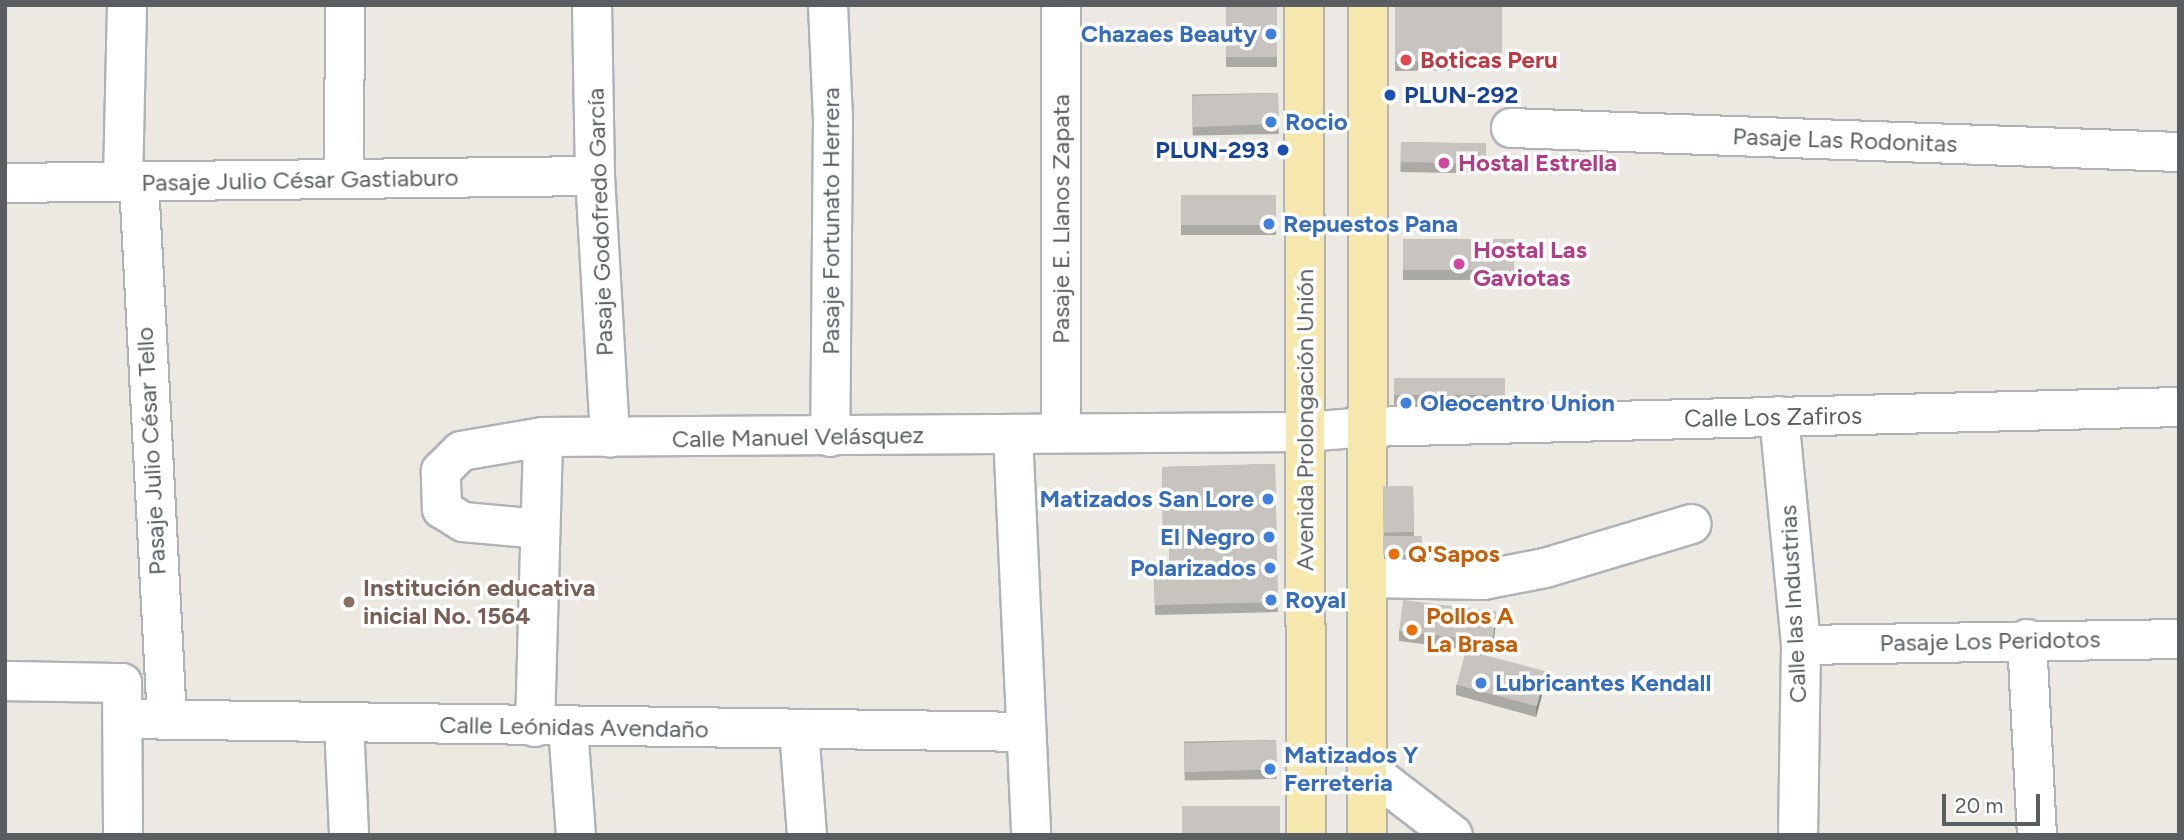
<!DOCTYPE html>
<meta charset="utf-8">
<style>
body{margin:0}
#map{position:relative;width:2184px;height:840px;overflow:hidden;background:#ebe9e2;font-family:Figtree,sans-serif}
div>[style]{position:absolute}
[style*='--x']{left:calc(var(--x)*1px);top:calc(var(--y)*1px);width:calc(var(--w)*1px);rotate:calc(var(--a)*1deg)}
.roads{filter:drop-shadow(2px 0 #afb3b6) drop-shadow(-2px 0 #afb3b6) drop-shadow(0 2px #afb3b6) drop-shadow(0 -2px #afb3b6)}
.minor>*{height:38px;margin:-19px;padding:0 19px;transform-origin:19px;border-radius:19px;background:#fff}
.major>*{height:38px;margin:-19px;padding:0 19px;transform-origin:19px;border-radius:19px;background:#f6e7ac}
.wall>*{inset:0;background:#aba9a4;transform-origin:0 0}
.shaded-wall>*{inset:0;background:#8b8986}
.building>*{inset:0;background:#c7c4bf;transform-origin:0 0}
.dots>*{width:19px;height:19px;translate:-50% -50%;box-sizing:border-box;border:4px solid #fff;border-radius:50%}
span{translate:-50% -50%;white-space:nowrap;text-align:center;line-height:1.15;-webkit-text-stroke:7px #fff;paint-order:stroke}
.shop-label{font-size:24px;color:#366cbe;font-weight:700}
.right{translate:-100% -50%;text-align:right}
.left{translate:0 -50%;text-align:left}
.health-label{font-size:24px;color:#be3a42;font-weight:700}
.transit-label{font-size:24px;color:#164399;font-weight:700}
.street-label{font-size:24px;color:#5a5e61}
.hotel-label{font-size:24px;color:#b23c85;font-weight:700}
.food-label{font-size:24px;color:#c56008;font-weight:700}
.education-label{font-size:24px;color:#785e54;font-weight:700}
.frame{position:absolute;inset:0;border:7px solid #5a5e61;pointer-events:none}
.scale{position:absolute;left:1942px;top:794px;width:98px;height:32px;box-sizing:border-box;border:4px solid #5a5e61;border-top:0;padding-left:9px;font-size:21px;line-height:24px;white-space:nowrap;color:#5a5e61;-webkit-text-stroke:5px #fff;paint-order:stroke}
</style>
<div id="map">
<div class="roads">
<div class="minor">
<i style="--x:592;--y:5;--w:171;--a:89"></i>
<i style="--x:595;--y:176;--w:262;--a:86.7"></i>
<i style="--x:828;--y:5;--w:114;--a:87.5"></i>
<i style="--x:833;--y:119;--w:318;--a:90.5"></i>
<i style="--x:1061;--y:5;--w:428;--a:90"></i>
<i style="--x:1511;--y:128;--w:668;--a:2.06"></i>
<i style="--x:344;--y:179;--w:174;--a:-89.7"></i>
<i style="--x:123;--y:182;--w:177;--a:-88.7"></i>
<i style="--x:139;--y:182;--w:539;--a:87.02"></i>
<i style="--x:5;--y:183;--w:590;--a:-0.68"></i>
<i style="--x:1779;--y:416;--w:230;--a:84.5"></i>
<i style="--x:1801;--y:645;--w:190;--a:90.9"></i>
<i style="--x:1013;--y:434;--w:401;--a:87.4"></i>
<i style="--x:540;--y:529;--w:77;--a:-174.8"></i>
<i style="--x:463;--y:522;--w:25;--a:-148"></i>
<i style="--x:442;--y:509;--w:38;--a:-92"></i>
<i style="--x:441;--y:471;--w:28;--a:-45"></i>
<i style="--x:461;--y:451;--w:83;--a:-9.7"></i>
<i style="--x:543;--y:437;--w:762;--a:-0.38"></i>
<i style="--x:1305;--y:432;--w:63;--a:-4.5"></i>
<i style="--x:1368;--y:427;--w:811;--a:-1.41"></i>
<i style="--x:1367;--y:578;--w:116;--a:1"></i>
<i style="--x:1483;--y:580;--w:63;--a:-11"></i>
<i style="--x:1545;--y:568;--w:153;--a:-16.7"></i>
<i style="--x:2027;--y:639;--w:196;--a:87.1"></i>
<i style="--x:1801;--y:645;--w:378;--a:-0.9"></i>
<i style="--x:5;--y:681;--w:117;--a:1"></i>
<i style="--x:122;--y:683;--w:152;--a:89.6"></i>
<i style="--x:123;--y:719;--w:903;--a:0.82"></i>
<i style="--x:344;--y:723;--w:112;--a:87.4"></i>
<i style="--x:535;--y:727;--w:290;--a:-88.4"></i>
<i style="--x:568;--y:727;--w:108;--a:85.8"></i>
<i style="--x:799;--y:729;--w:106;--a:85.7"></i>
<i style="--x:1367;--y:769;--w:108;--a:37.5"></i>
</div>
<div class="major">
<i style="--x:1304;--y:5;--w:830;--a:89.86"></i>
<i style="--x:1367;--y:835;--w:830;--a:-89.93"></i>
</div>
</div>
<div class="wall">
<i style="left:1226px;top:5px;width:51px;height:62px"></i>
<i style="clip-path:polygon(1502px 5px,1502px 70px,1395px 71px,1395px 61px)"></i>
<i style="left:1278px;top:93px;width:41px;height:86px;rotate:89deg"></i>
<i style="left:1401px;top:142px;width:85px;height:30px;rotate:1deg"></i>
<i style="left:1181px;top:195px;width:95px;height:40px"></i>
<i style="left:1403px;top:239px;width:111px;height:41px"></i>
<i style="left:1505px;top:378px;width:27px;height:111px;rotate:90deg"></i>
<i style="clip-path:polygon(1275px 464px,1278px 612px,1155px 615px,1154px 572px,1170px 572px,1169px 546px,1163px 547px,1162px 467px)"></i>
<i style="clip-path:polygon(1413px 486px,1414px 536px,1422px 536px,1421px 559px,1384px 559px,1383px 487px)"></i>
<i style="clip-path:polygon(1496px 622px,1492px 653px,1399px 641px,1399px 631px)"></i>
<i style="clip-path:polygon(1546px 681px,1536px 717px,1456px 695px,1456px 685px)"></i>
<i style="left:1276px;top:740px;width:39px;height:92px;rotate:89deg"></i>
</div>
<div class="shaded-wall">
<i style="clip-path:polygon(1496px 612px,1496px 622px,1492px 653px,1492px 643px)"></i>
<i style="clip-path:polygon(1546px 671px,1546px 681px,1536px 717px,1536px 707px)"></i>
</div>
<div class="building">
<i style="left:1226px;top:5px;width:51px;height:52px"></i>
<i style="left:1395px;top:5px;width:107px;height:56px"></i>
<i style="left:1278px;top:93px;width:31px;height:86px;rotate:88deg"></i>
<i style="left:1401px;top:142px;width:85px;height:20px;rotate:1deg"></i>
<i style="left:1181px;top:195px;width:95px;height:30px"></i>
<i style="left:1403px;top:239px;width:111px;height:31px"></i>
<i style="left:1505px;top:378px;width:17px;height:111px;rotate:90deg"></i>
<i style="clip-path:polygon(1275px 464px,1278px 602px,1155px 605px,1154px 572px,1170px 572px,1169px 536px,1163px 537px,1162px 467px)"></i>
<i style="left:1413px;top:486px;width:46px;height:30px;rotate:89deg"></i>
<i style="left:1383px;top:536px;width:39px;height:18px"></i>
<i style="left:1403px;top:600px;width:94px;height:31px;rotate:7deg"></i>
<i style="left:1466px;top:650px;width:83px;height:36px;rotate:15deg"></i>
<i style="left:1276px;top:740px;width:29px;height:92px;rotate:88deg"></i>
<i style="left:1182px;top:806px;width:98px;height:29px"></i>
</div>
<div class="dots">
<i style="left:1271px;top:34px;background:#3f7fe0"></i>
<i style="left:1406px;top:60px;background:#e0444e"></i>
<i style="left:1390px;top:95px;background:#1a4fb4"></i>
<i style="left:1271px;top:122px;background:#3f7fe0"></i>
<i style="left:1283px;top:150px;background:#1a4fb4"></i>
<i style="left:1444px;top:163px;background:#d1479c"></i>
<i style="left:1269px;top:224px;background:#3f7fe0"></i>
<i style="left:1459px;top:264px;background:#d1479c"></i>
<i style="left:1406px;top:403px;background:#3f7fe0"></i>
<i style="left:1268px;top:499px;background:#3f7fe0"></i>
<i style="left:1269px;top:537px;background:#3f7fe0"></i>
<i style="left:1394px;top:554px;background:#e8710a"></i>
<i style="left:1270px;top:568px;background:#3f7fe0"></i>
<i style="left:1271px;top:600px;background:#3f7fe0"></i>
<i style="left:349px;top:602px;background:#8d6e63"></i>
<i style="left:1412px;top:630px;background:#e8710a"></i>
<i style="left:1481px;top:683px;background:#3f7fe0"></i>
<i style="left:1270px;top:769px;background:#3f7fe0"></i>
</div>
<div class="shop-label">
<span class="right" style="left:1257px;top:34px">Chazaes Beauty</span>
<span class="left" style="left:1285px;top:122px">Rocio</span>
<span class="left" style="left:1283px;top:224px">Repuestos Pana</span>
<span class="left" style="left:1420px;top:403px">Oleocentro Union</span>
<span class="right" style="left:1254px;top:499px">Matizados San Lore</span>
<span class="right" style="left:1255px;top:537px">El Negro</span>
<span class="right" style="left:1256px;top:568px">Polarizados</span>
<span class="left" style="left:1285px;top:600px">Royal</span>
<span class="left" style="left:1495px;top:683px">Lubricantes Kendall</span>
<span class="left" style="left:1284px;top:769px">Matizados Y<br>Ferreteria</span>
</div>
<div class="health-label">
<span class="left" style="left:1420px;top:60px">Boticas Peru</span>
</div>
<div class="transit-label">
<span class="left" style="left:1404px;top:95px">PLUN-292</span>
<span class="right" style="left:1269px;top:150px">PLUN-293</span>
</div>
<div class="street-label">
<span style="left:1845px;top:140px;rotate:2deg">Pasaje Las Rodonitas</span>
<span style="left:300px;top:180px;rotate:-1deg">Pasaje Julio César Gastiaburo</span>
<span style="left:1061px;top:219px;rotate:-90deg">Pasaje E. Llanos Zapata</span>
<span style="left:831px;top:221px;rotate:-90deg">Pasaje Fortunato Herrera</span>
<span style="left:600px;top:222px;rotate:-92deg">Pasaje Godofredo García</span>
<span style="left:1773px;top:417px;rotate:-1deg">Calle Los Zafiros</span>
<span style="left:1305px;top:420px;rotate:-90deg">Avenida Prolongación Unión</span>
<span style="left:798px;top:437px;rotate:-1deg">Calle Manuel Velásquez</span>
<span style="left:151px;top:451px;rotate:-93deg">Pasaje Julio César Tello</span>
<span style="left:1793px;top:604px;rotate:-93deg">Calle las Industrias</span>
<span style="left:1990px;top:641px;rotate:-1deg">Pasaje Los Peridotos</span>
<span style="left:574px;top:727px;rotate:1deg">Calle Leónidas Avendaño</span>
</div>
<div class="hotel-label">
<span class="left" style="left:1458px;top:163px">Hostal Estrella</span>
<span class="left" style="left:1473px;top:264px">Hostal Las<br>Gaviotas</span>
</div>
<div class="food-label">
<span class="left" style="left:1408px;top:554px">Q'Sapos</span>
<span class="left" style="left:1426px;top:630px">Pollos A<br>La Brasa</span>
</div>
<div class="education-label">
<span class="left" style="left:363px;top:602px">Institución educativa<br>inicial No. 1564</span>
</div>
<div class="frame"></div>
<div class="scale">20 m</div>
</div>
